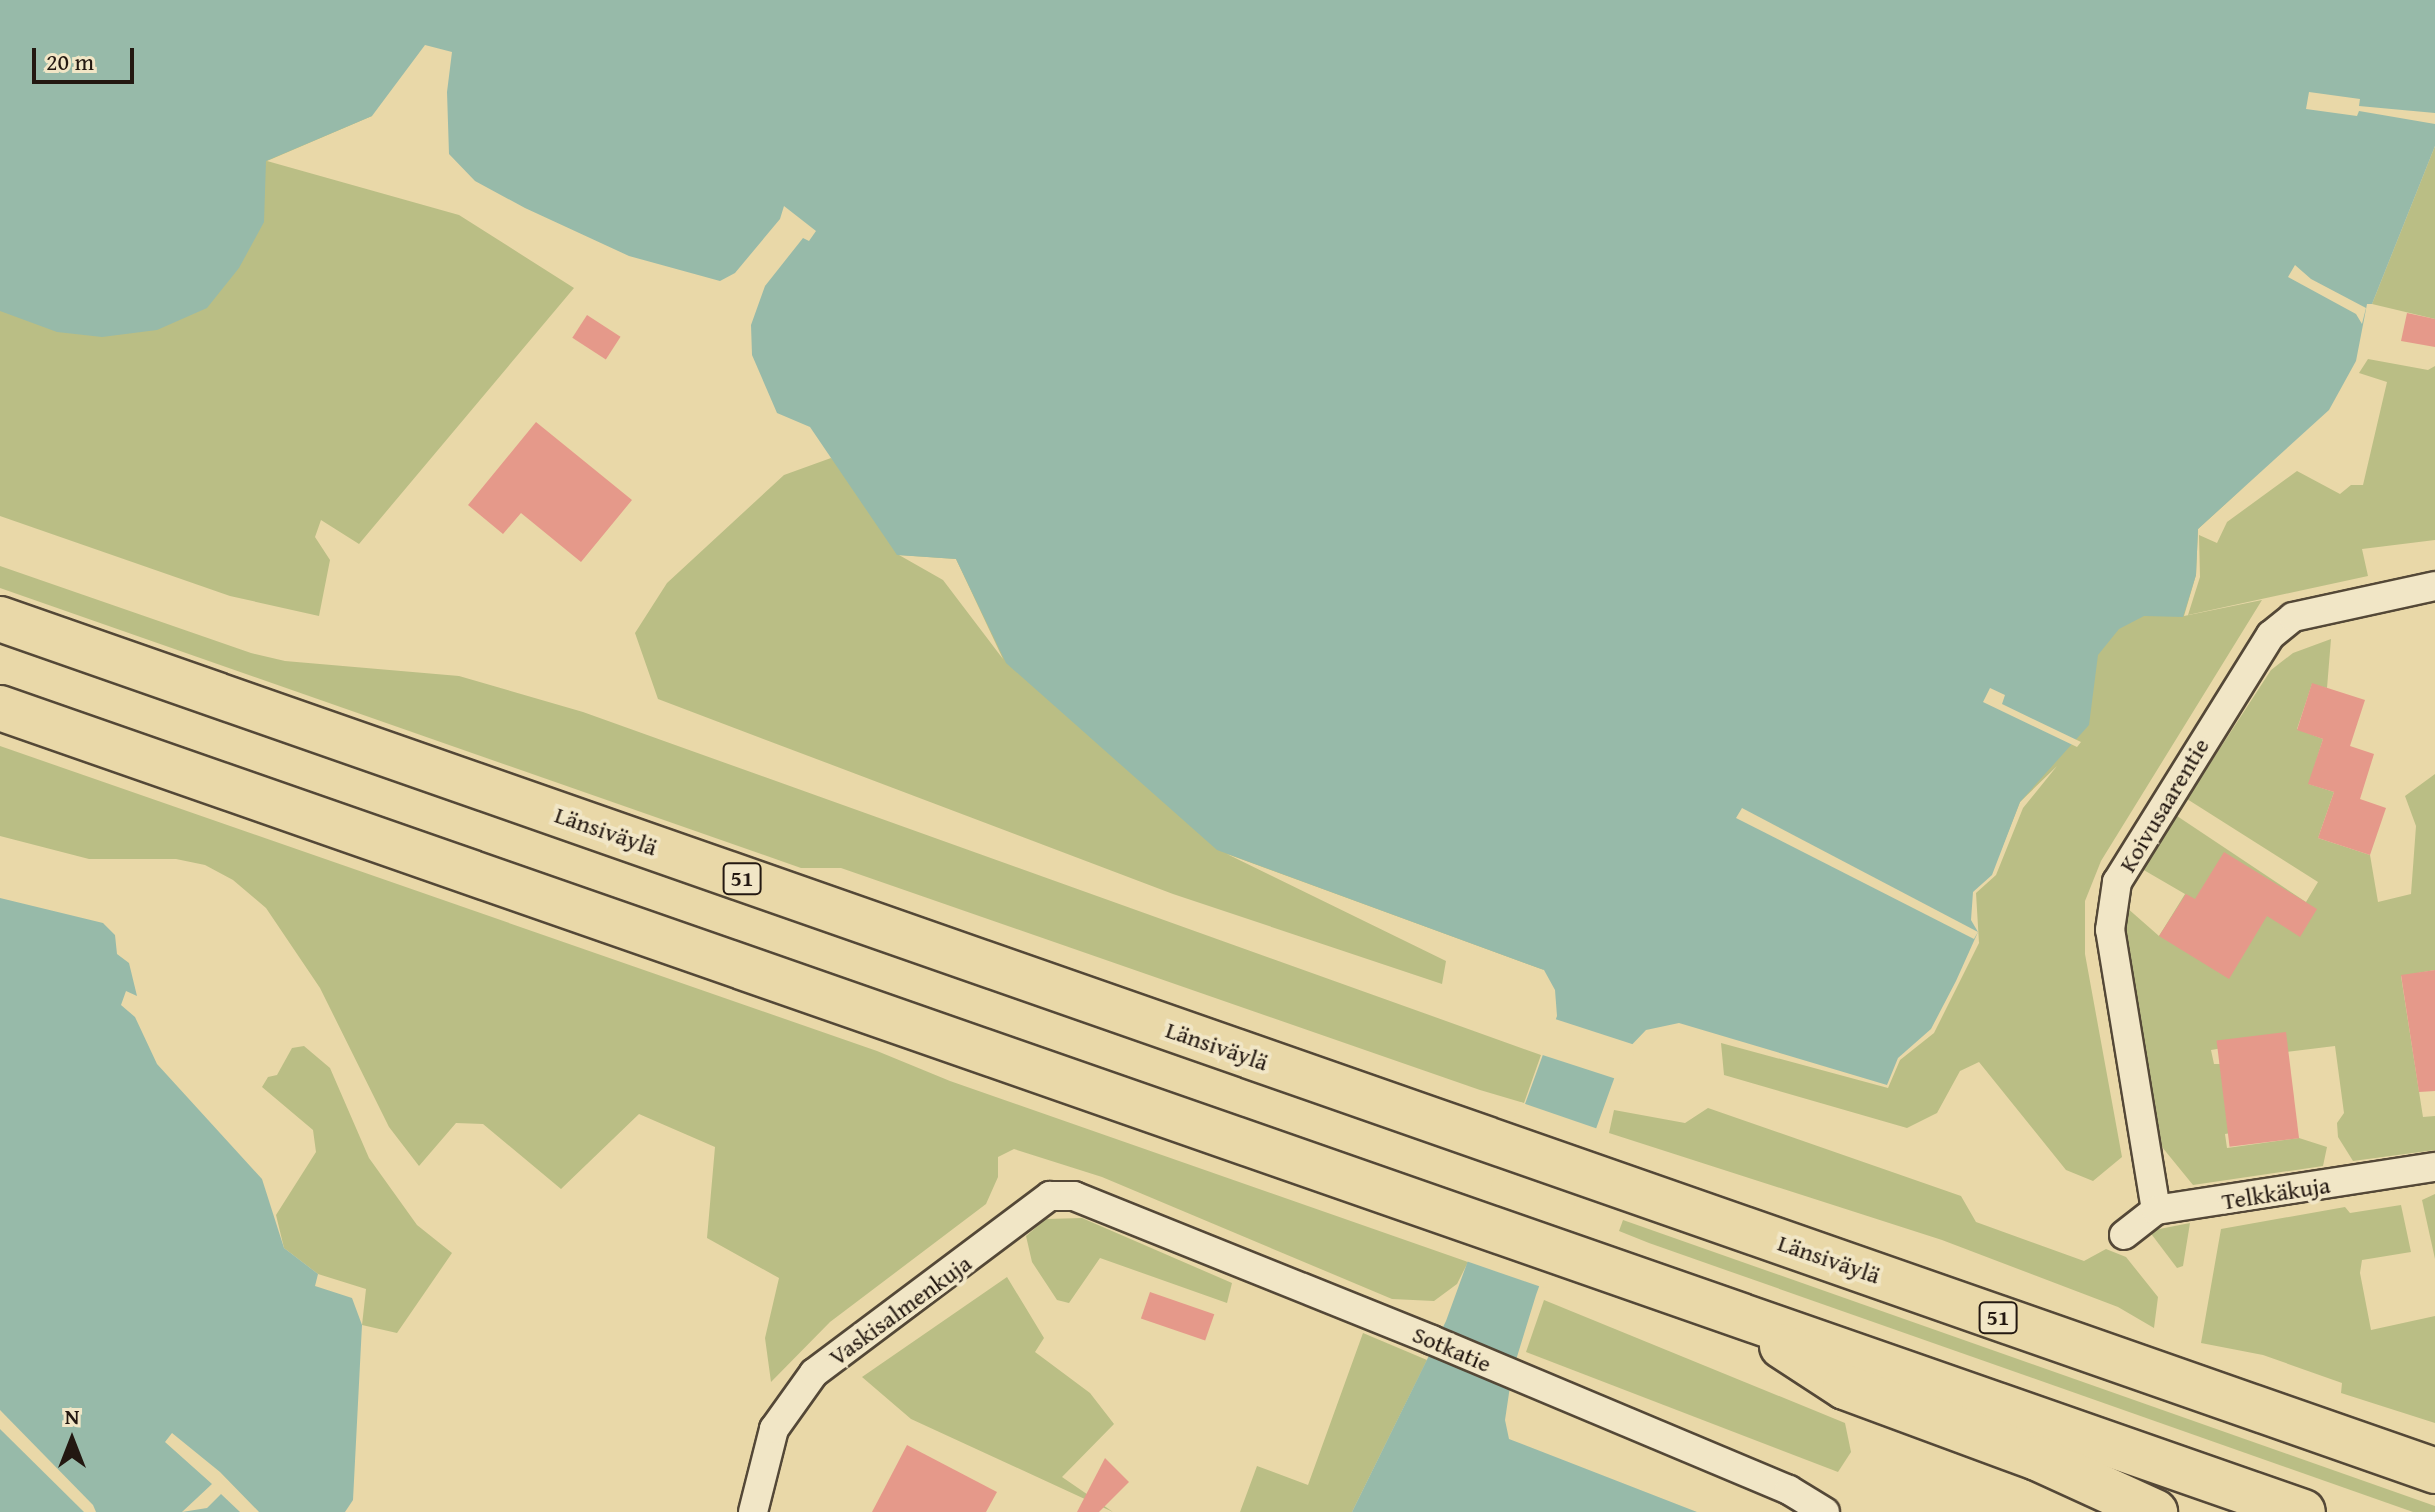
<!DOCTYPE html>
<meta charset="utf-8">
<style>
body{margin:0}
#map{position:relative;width:2435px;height:1512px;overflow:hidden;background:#e9d8a8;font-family:"Gentium Book Plus",serif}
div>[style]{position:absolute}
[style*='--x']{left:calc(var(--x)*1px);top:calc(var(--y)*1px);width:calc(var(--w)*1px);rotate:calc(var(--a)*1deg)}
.green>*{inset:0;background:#babe85}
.water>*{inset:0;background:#97baa9}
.pier>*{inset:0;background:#e9d8a8;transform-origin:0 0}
.building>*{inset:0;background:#e5998a;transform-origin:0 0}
.roads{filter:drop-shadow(2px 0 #544837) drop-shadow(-2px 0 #544837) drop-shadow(0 2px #544837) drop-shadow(0 -2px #544837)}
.street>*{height:28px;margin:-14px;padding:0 14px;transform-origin:14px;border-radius:14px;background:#f1e6c6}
.highway>*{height:44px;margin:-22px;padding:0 22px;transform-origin:22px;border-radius:22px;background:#e9d8a8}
span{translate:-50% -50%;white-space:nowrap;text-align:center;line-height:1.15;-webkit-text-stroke:8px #f1e6c6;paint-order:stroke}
.shield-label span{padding:2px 6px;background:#f1e6c6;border:2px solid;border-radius:6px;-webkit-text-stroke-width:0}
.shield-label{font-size:22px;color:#231811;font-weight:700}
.street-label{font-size:24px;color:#231811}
.north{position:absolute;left:32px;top:1400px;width:80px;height:80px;-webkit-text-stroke:6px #f1e6c6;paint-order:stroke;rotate:0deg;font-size:22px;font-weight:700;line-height:32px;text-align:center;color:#231811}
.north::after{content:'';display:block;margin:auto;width:28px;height:36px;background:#231811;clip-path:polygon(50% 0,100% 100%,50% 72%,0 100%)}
.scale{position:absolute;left:32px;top:48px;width:102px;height:36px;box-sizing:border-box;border:4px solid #231811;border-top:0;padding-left:10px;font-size:24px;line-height:28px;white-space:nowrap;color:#231811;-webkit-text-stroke:6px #f1e6c6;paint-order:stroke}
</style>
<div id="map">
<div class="green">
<i style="clip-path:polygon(0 0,372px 116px,267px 161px,459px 215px,574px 288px,359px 544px,321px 520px,315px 537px,330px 560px,319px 616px,230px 596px,0 516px,0 311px,4px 311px)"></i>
<i style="clip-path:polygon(2435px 146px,2435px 319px,2372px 304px)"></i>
<i style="clip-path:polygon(2368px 359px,2428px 370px,2435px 366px,2435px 540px,2362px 549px,2368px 576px,2188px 615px,2200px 577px,2199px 535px,2217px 543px,2227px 522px,2297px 471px,2340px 494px,2351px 485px,2363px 485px,2387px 382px,2359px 373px)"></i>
<i style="clip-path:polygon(evenodd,831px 458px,1544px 970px,1227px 854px,1446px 961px,1442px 984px,1173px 894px,658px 699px,635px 633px,667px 583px,784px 475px,831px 458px,899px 555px,956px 559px,1003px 659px,943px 580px,899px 555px)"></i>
<i style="clip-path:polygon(2245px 486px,2198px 529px,2196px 575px,2184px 616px,2262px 600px,2101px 861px,2085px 901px,2085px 954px,2122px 1157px,2093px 1181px,2066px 1170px,1979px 1062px,1960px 1071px,1937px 1113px,1907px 1128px,1724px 1075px,1721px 1043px,1888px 1088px,1900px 1060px,1934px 1033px,1979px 943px,1976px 893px,1996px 875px,2023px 808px,2057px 766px,2020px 802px,2001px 850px,2014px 688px)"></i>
<i style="clip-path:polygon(0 566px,251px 653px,285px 661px,459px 676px,583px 712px,1541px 1055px,1524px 1103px,1480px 1090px,841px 868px,801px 868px,0 588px)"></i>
<i style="clip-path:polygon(2331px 639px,2327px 688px,2312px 684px,2297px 729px,2323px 739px,2309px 784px,2334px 792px,2318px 838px,2370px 855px,2378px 902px,2411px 894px,2416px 826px,2405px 796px,2435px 774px,2435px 970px,2401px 976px,2423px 1117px,2435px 1116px,2435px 1150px,2353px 1161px,2338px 1137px,2337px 1123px,2344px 1113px,2335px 1046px,2286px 1052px,2283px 1038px,2211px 1050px,2214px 1064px,2220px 1064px,2231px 1133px,2225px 1134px,2227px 1148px,2299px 1138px,2327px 1147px,2323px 1166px,2193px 1185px,2162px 1147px,2125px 945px,2126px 907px,2159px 936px,2185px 894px,2142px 869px,2177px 816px,2306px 902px,2318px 882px,2187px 799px,2271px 670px,2293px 653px)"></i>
<i style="clip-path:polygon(0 746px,877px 1051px,950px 1081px,1468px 1262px,1457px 1284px,1434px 1301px,1392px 1299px,1102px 1177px,1014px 1149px,998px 1157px,998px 1177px,986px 1204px,830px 1322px,771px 1382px,765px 1338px,779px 1278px,707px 1238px,715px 1147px,639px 1114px,561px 1189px,483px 1124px,456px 1123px,419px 1166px,389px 1127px,320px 988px,266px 908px,233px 880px,205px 865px,176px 859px,89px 859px,0 836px)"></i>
<i style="clip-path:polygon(304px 1046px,330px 1068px,369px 1158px,417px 1225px,452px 1253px,397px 1333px,362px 1325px,366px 1289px,318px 1274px,284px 1248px,276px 1215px,316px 1152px,313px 1130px,262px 1087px,268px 1077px,277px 1075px,292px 1048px)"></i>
<i style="clip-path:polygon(1708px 1108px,1961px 1196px,1976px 1222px,2084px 1261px,2106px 1249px,2126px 1257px,2158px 1297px,2154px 1328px,2118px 1307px,1942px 1240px,1609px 1133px,1614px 1110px,1685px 1123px)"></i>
<i style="clip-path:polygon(2435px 1194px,2435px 1259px,2422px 1200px)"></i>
<i style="clip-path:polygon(2401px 1205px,2411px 1252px,2362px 1260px,2360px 1273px,2371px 1330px,2435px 1316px,2435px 1423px,2341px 1393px,2342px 1383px,2263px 1355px,2201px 1343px,2221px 1229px,2345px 1207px,2350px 1213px)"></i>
<i style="clip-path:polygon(1082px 1218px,1232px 1283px,1227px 1303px,1100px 1258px,1069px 1303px,1057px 1300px,1032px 1262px,1026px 1236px,1046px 1219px)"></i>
<i style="clip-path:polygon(1623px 1220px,2435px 1506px,2435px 1512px,2413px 1512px,1649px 1243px,1619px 1231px)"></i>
<i style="clip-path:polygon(2190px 1223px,2183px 1266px,2177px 1268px,2149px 1231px)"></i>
<i style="clip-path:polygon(1007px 1277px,1044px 1338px,1035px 1352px,1090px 1393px,1114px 1424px,1062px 1477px,1113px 1512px,911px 1419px,862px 1377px)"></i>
<i style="clip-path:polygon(1544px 1300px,1845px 1423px,1851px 1452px,1838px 1472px,1526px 1352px)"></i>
<i style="clip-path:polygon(1363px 1333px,1427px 1360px,1352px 1512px,1240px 1512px,1257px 1466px,1308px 1485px)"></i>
</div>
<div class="water">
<i style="clip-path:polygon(0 0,2435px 0,2435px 146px,2372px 304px,2367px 304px,2356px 361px,2329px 410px,2198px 529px,2196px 575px,2183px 617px,2144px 616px,2119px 629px,2098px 655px,2089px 725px,2020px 802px,1992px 875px,1973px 892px,1971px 920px,1978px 932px,1956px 981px,1931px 1029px,1898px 1058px,1887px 1085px,1679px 1023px,1646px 1030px,1623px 1054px,1536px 1295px,1512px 1373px,1505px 1420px,1509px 1439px,1697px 1512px,1352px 1512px,1446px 1321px,1557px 1016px,1555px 990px,1544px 970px,1217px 850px,1006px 663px,956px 559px,897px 555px,810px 427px,777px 413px,752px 355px,751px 325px,765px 286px,803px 238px,809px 241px,816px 231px,784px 206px,780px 219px,735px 273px,720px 281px,629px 256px,525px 208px,475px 181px,449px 154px,447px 92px,452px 52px,425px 45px,372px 116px,266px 161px,264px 222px,239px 268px,207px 308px,157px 330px,102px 337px,57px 332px,0 311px)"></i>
<i style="clip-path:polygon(0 898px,103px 923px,115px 935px,117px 954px,129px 963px,137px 996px,126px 991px,121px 1005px,135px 1017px,157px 1064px,262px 1179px,284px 1248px,318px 1274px,315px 1286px,352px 1298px,362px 1325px,353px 1500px,345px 1512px,0 1512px)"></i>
</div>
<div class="pier">
<i style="clip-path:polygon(2309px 92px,2360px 99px,2359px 106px,2435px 113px,2435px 124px,2359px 111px,2357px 116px,2306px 109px)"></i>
<i style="clip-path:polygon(2295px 265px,2311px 279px,2366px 308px,2362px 324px,2356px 314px,2288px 277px)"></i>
<i style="clip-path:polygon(1990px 688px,2005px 695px,2002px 704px,2081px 742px,2077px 747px,1983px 702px)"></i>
<i style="clip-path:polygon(1742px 808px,1978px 932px,1974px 939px,1736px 818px)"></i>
<i style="left:1552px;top:1018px;width:89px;height:38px;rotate:18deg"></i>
<i style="left:1520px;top:1102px;width:85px;height:168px;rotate:19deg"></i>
<i style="clip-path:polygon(0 1410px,93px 1505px,96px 1512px,84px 1512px,0 1429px)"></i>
<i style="clip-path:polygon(172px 1433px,220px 1472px,259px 1512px,240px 1512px,221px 1494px,207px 1508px,182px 1512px,212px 1484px,165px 1442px)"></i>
</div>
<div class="building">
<i style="clip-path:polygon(2407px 313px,2435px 319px,2435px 347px,2401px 341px)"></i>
<i style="left:587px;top:315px;width:40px;height:27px;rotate:33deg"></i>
<i style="clip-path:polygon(536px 422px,632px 500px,581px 562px,521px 513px,503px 534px,468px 505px)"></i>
<i style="clip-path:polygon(2312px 683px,2365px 700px,2350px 746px,2374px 754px,2360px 799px,2386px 808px,2370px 855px,2318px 838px,2334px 792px,2308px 784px,2323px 739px,2297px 730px)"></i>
<i style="clip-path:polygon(2224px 852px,2317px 909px,2300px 937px,2267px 916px,2229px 979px,2159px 936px,2186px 894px,2195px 899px)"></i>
<i style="clip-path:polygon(2435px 970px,2435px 1091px,2419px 1092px,2401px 975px)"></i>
<i style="left:2286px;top:1032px;width:107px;height:70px;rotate:83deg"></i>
<i style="left:1150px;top:1292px;width:68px;height:28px;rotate:19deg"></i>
<i style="clip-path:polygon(907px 1445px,997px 1492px,986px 1512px,872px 1512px)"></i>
<i style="clip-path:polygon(1105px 1458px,1129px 1482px,1099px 1512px,1077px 1512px)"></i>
</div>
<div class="roads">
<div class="street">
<i style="--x:2156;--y:1210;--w:284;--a:-99.3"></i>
<i style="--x:2110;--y:930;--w:49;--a:-81.7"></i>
<i style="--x:2117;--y:882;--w:291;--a:-58.1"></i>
<i style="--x:2271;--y:635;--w:28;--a:-39"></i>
<i style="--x:2293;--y:617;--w:145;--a:-12.3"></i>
<i style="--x:2124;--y:1235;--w:41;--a:-38"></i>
<i style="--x:2156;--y:1210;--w:282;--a:-8.8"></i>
<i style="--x:753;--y:1512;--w:86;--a:-75.8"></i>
<i style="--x:774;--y:1429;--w:69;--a:-54.5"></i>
<i style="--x:814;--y:1373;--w:295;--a:-36.9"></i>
<i style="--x:1050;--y:1196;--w:24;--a:0"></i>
<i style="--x:1074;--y:1196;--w:386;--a:21.9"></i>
<i style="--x:1432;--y:1340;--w:387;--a:22.8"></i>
<i style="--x:1789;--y:1490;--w:42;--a:31.4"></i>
</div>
<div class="highway">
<i style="--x:0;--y:619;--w:2580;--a:19.28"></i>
<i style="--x:0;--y:708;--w:2439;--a:19.24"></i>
<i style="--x:1782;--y:1346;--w:75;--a:33.1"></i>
<i style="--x:1845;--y:1387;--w:205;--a:20.3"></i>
<i style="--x:2037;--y:1458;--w:130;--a:24.6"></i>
</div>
</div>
<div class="shield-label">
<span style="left:742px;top:879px">51</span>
<span style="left:1998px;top:1318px">51</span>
</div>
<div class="street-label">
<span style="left:2164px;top:805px;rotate:-59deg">Koivusaarentie</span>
<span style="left:606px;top:831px;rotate:19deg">Länsiväylä</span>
<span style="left:1217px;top:1046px;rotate:19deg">Länsiväylä</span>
<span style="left:2276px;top:1193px;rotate:-9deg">Telkkäkuja</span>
<span style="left:1829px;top:1259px;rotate:19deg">Länsiväylä</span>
<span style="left:900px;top:1310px;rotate:-36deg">Vaskisalmenkuja</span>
<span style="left:1452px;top:1349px;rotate:23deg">Sotkatie</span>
</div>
<div class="north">N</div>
<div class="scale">20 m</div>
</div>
